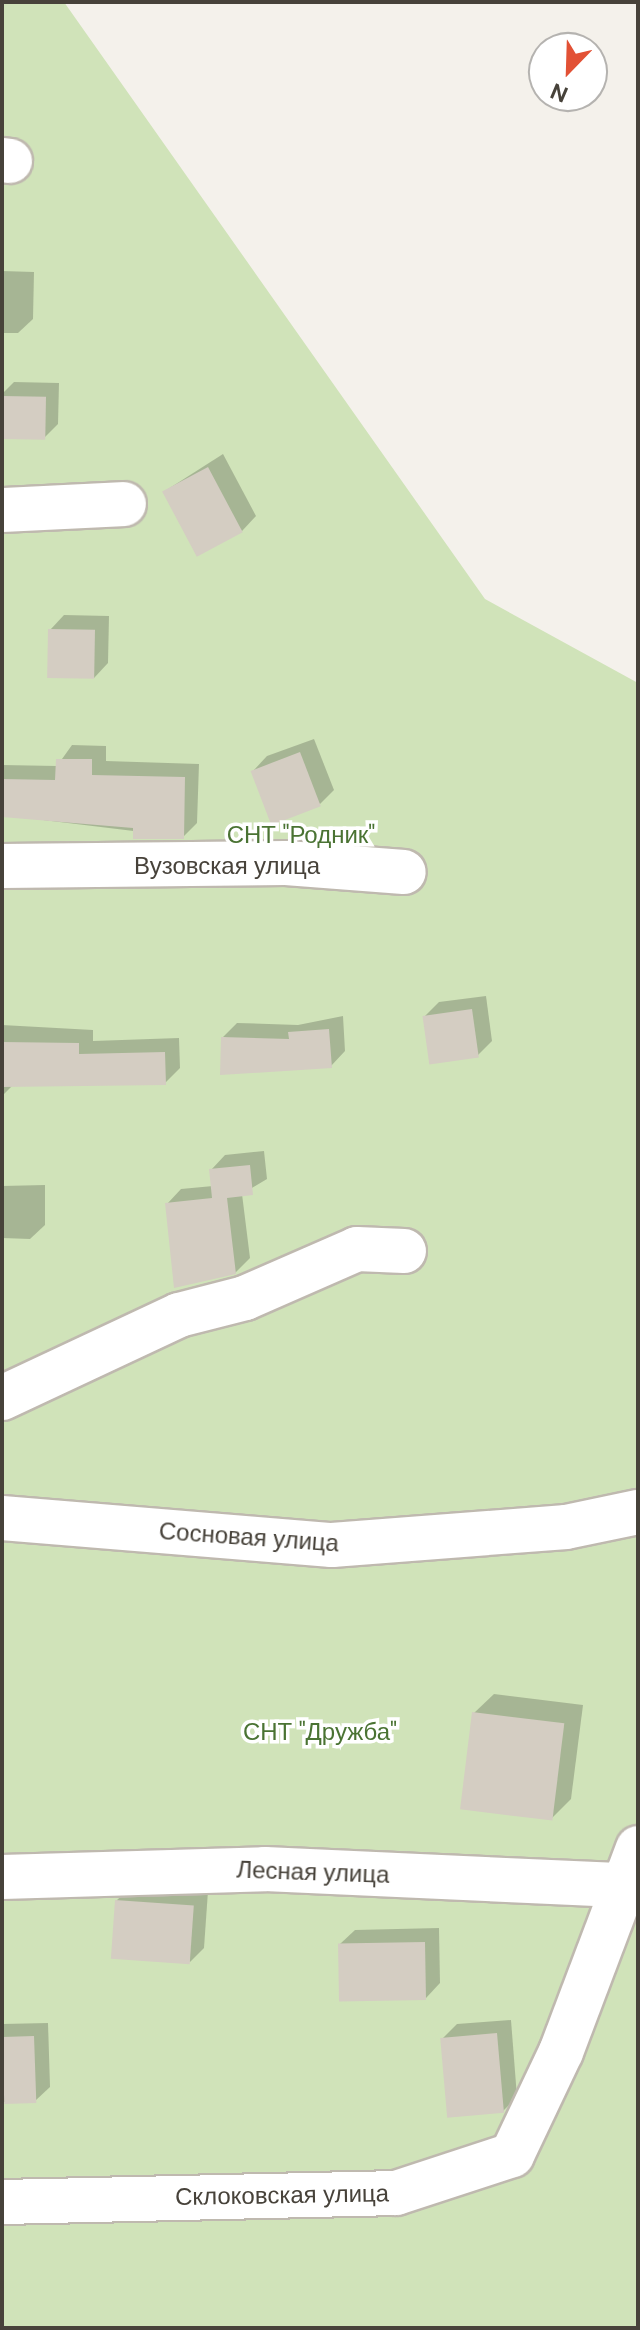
<!DOCTYPE html>
<meta charset="utf-8">
<style>
body{margin:0}
#map{position:relative;width:640px;height:2330px;overflow:hidden;background:#f4f1eb;font-family:"DM Sans",sans-serif}
div>[style]{position:absolute}
[style*='--x']{left:calc(var(--x)*1px);top:calc(var(--y)*1px);width:calc(var(--w)*1px);rotate:calc(var(--a)*1deg)}
.green>*{inset:0;background:#d0e3b9}
.shadow>*{inset:0;background:#0003}
.building>*{inset:0;background:#d4cdc2;transform-origin:0 0}
.roads{filter:drop-shadow(2px 0 #bfb9af) drop-shadow(-2px 0 #bfb9af) drop-shadow(0 2px #bfb9af) drop-shadow(0 -2px #bfb9af)}
.street>*{height:44px;margin:-22px;padding:0 22px;transform-origin:22px;border-radius:22px;background:#fff}
span{translate:-50% -50%;white-space:nowrap;text-align:center;line-height:1.15;-webkit-text-stroke:7px #fff;paint-order:stroke}
.park-label{font-size:24px;color:#4a7333}
.street-label{font-size:24px;color:#47423a}
.frame{position:absolute;inset:0;border:4px solid #47423a;pointer-events:none}
.north{position:absolute;left:528px;top:32px;width:80px;height:80px;box-sizing:border-box;background:#fff;border:2px solid #b5b3b0;border-radius:50%;rotate:203deg;font-size:22px;font-weight:700;line-height:32px;text-align:center;color:#47423a}
.north::after{content:'';display:block;margin:auto;width:28px;height:36px;background:#e25135;clip-path:polygon(50% 0,100% 100%,50% 72%,0 100%)}
</style>
<div id="map">
<div class="green">
<i style="clip-path:polygon(2px 2px,64px 2px,485px 599px,638px 683px,638px 2328px,2px 2328px)"></i>
</div>
<div class="shadow">
<i style="clip-path:polygon(2px 271px,34px 272px,33px 319px,18px 333px,2px 333px)"></i>
<i style="clip-path:polygon(14px 382px,59px 383px,58px 424px,44px 438px,2px 437px,2px 394px)"></i>
<i style="clip-path:polygon(223px 454px,256px 516px,242px 531px,165px 491px)"></i>
<i style="clip-path:polygon(64px 615px,109px 616px,108px 663px,94px 678px,50px 630px)"></i>
<i style="clip-path:polygon(314px 739px,334px 790px,320px 804px,253px 771px,267px 756px)"></i>
<i style="clip-path:polygon(72px 745px,106px 746px,106px 761px,199px 764px,197px 823px,183px 837px,2px 815px,2px 765px,57px 766px)"></i>
<i style="clip-path:polygon(486px 996px,492px 1041px,478px 1055px,424px 1017px,439px 1002px)"></i>
<i style="clip-path:polygon(343px 1016px,345px 1051px,331px 1066px,223px 1037px,237px 1023px,298px 1025px)"></i>
<i style="clip-path:polygon(2px 1025px,93px 1030px,93px 1041px,179px 1038px,180px 1068px,165px 1083px,13px 1085px,2px 1096px)"></i>
<i style="clip-path:polygon(264px 1151px,267px 1179px,242px 1194px,250px 1258px,235px 1273px,167px 1204px,181px 1189px,213px 1186px,211px 1170px,225px 1155px)"></i>
<i style="clip-path:polygon(45px 1185px,45px 1225px,30px 1239px,2px 1238px,2px 1186px)"></i>
<i style="clip-path:polygon(494px 1694px,583px 1705px,571px 1799px,552px 1818px,474px 1713px)"></i>
<i style="clip-path:polygon(131px 1887px,208px 1891px,204px 1948px,190px 1962px,116px 1901px)"></i>
<i style="clip-path:polygon(439px 1928px,440px 1983px,426px 1998px,340px 1944px,355px 1930px)"></i>
<i style="clip-path:polygon(511px 2020px,517px 2097px,503px 2111px,442px 2039px,457px 2024px)"></i>
<i style="clip-path:polygon(48px 2023px,50px 2087px,35px 2101px,2px 2102px,2px 2024px)"></i>
</div>
<div class="building">
<i style="left:2px;top:396px;width:44px;height:43px;rotate:1deg"></i>
<i style="left:208px;top:467px;width:74px;height:52px;rotate:62deg"></i>
<i style="left:48px;top:629px;width:47px;height:49px;rotate:1deg"></i>
<i style="left:300px;top:752px;width:58px;height:53px;rotate:69deg"></i>
<i style="clip-path:polygon(56px 759px,92px 759px,92px 775px,185px 777px,184px 839px,133px 839px,133px 828px,2px 817px,2px 779px,55px 780px)"></i>
<i style="left:472px;top:1009px;width:49px;height:50px;rotate:82deg"></i>
<i style="clip-path:polygon(329px 1029px,332px 1068px,220px 1075px,221px 1037px,289px 1039px,288px 1032px)"></i>
<i style="clip-path:polygon(2px 1042px,79px 1043px,79px 1054px,165px 1052px,166px 1085px,2px 1087px)"></i>
<i style="clip-path:polygon(250px 1165px,253px 1195px,227px 1198px,236px 1274px,174px 1288px,165px 1203px,212px 1198px,209px 1169px)"></i>
<i style="left:472px;top:1712px;width:93px;height:98px;rotate:7deg"></i>
<i style="left:115px;top:1900px;width:79px;height:59px;rotate:4deg"></i>
<i style="left:425px;top:1942px;width:58px;height:87px;rotate:89deg"></i>
<i style="left:497px;top:2033px;width:80px;height:57px;rotate:85deg"></i>
<i style="left:34px;top:2036px;width:67px;height:32px;rotate:88deg"></i>
</div>
<div class="roads">
<div class="street">
<i style="--x:2;--y:160;--w:8;--a:7"></i>
<i style="--x:2;--y:510;--w:122;--a:-2.8"></i>
<i style="--x:2;--y:866;--w:284;--a:-0.6"></i>
<i style="--x:286;--y:863;--w:118;--a:4.4"></i>
<i style="--x:2;--y:1398;--w:195;--a:-25.1"></i>
<i style="--x:179;--y:1315;--w:68;--a:-14.4"></i>
<i style="--x:245;--y:1298;--w:122;--a:-23.6"></i>
<i style="--x:357;--y:1249;--w:47;--a:2.4"></i>
<i style="--x:2;--y:1518;--w:331;--a:4.7"></i>
<i style="--x:332;--y:1545;--w:235;--a:-4.4"></i>
<i style="--x:566;--y:1527;--w:74;--a:-11.8"></i>
<i style="--x:2;--y:1877;--w:263;--a:-1.7"></i>
<i style="--x:265;--y:1869;--w:359;--a:2.6"></i>
<i style="--x:2;--y:2202;--w:394;--a:-1.3"></i>
<i style="--x:396;--y:2193;--w:122;--a:-18.1"></i>
<i style="--x:512;--y:2155;--w:114;--a:-64.6"></i>
<i style="--x:561;--y:2052;--w:218;--a:-69.3"></i>
</div>
</div>
<div class="park-label">
<span style="left:301px;top:835px">СНТ "Родник"</span>
<span style="left:320px;top:1732px">СНТ "Дружба"</span>
</div>
<div class="street-label">
<span style="left:227px;top:866px">Вузовская улица</span>
<span style="left:249px;top:1537px;rotate:4deg">Сосновая улица</span>
<span style="left:313px;top:1872px;rotate:2deg">Лесная улица</span>
<span style="left:282px;top:2195px;rotate:-1deg">Склоковская улица</span>
</div>
<div class="frame"></div>
<div class="north">N</div>
</div>
